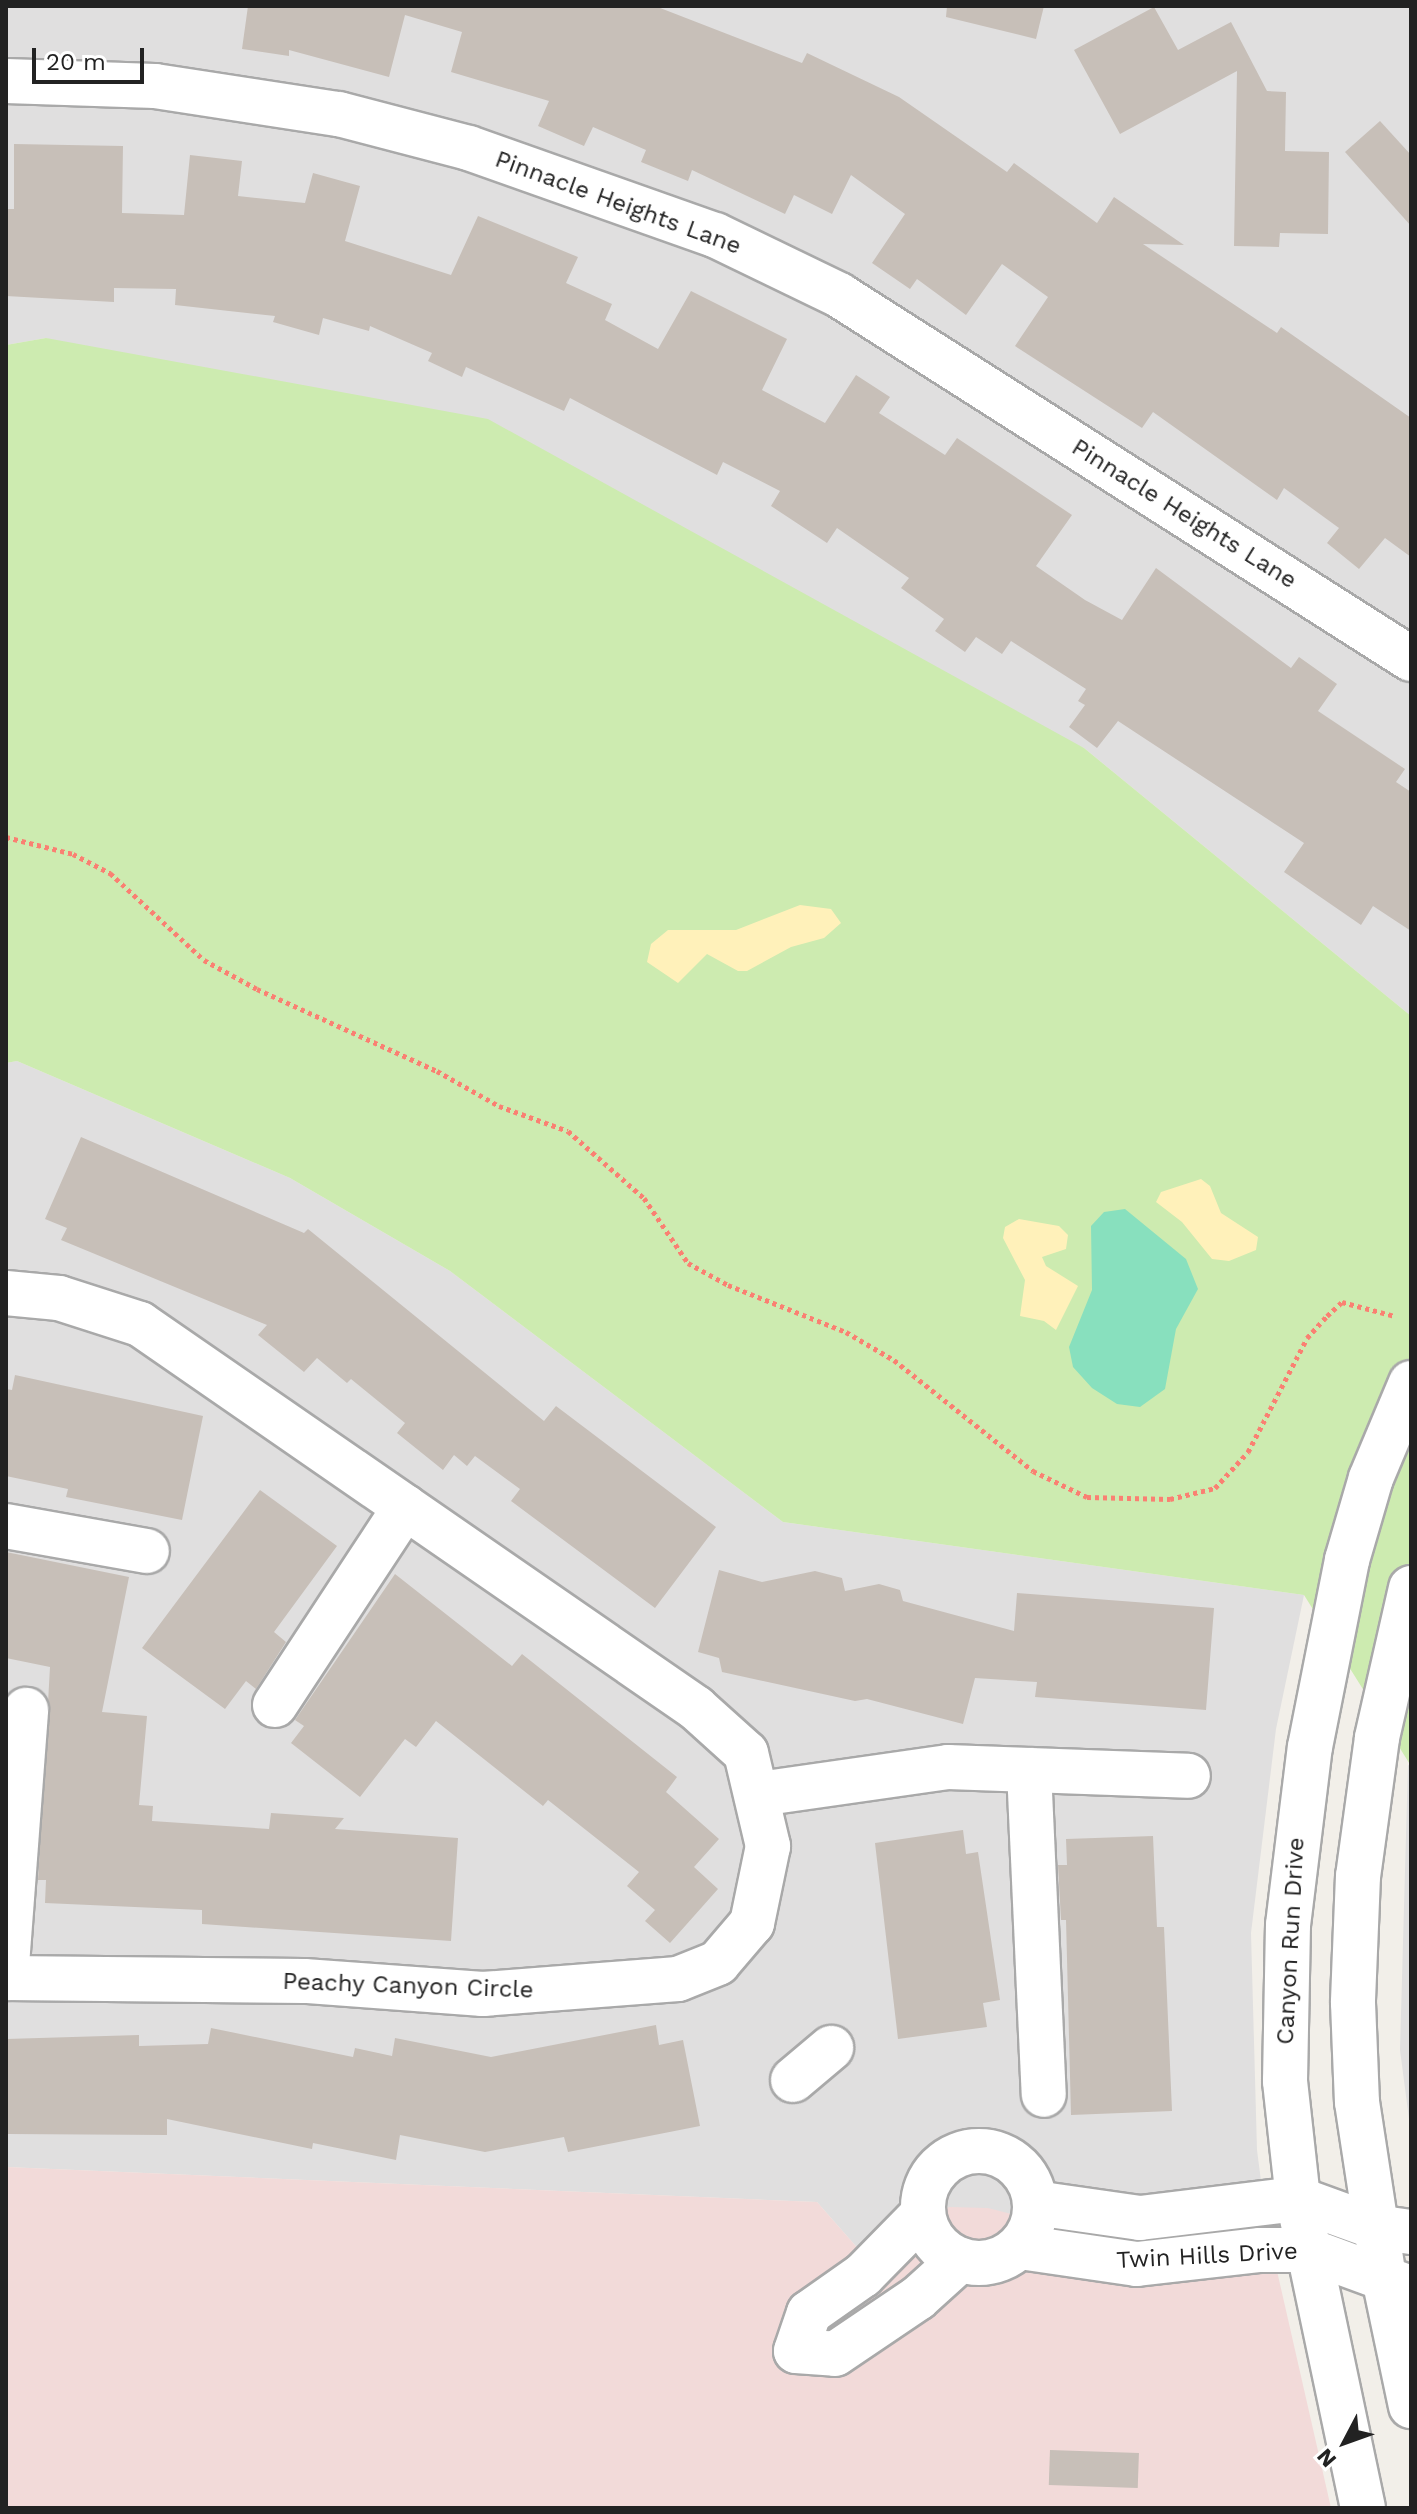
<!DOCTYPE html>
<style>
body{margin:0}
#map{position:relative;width:1417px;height:2514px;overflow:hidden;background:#f2efe9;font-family:"Work Sans",sans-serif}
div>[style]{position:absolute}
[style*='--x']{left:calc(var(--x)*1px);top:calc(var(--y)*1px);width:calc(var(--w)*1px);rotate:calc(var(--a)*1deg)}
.residential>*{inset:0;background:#e0dfdf}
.commercial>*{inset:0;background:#f2dad9}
.grass>*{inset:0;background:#cdebb0}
.sand>*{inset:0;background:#fff1ba}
.pitch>*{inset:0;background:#88e0be}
.building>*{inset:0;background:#c7bfb8;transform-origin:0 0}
.path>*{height:5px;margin-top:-2.5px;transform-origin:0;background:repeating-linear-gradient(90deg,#fa8072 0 4px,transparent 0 8px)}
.roads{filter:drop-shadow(2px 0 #a9a9a9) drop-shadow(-2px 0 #a9a9a9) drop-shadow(0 2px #a9a9a9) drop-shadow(0 -2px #a9a9a9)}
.minor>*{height:44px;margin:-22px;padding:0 22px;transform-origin:22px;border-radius:22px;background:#fff}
.minor>.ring{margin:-22px;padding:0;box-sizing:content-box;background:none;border:44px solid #fff;border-radius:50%}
span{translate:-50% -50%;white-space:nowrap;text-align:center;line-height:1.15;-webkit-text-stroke:8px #fff;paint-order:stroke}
.street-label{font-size:24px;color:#222}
.frame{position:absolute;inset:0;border:8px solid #222;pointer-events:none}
.north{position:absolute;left:1305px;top:2402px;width:80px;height:80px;-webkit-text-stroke:6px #fff;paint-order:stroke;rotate:229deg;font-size:22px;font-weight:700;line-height:32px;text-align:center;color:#222}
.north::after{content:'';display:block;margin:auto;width:28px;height:36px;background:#222;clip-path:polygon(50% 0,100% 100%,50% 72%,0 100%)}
.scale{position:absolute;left:32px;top:48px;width:112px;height:36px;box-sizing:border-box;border:4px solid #222;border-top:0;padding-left:10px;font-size:24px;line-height:28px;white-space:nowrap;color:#222;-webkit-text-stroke:6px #fff;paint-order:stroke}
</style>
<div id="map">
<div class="residential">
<i style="clip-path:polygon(6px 6px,1411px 6px,1411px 1016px,1084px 748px,46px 338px,6px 345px)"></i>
<i style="clip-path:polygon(17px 1061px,290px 1178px,450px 1271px,783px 1522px,1304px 1595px,1276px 1729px,1251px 1933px,1257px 2150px,1267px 2227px,861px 2252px,817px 2202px,6px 2167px,6px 1063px)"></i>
<i style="clip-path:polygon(1408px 1765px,1411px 1766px,1411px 2134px,1400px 2050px)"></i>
</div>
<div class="commercial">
<i style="clip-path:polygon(6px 2167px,817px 2202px,861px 2252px,949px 2207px,988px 2208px,1070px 2229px,1159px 2235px,1267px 2227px,1331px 2508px,6px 2508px)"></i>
</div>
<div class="grass">
<i style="clip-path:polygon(46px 338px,488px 419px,1084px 748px,1411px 1016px,1411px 1766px,1304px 1595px,783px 1522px,450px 1271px,290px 1178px,17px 1061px,6px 1063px,6px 345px)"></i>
</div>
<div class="sand">
<i style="clip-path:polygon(800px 905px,831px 909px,841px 923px,824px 938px,791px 947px,747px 971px,738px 971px,707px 954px,678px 983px,647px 962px,651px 944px,668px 930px,736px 930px)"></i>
<i style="clip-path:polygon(1201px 1179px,1210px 1186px,1221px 1213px,1258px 1237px,1256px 1250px,1229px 1261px,1212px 1259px,1182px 1222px,1156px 1202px,1161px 1192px)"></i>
<i style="clip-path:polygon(1019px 1219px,1059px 1226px,1068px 1235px,1066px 1249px,1042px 1257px,1046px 1266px,1078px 1286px,1056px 1330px,1044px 1321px,1020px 1316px,1025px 1280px,1003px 1238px,1005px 1227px)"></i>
</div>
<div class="pitch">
<i style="clip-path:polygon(1125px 1209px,1186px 1259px,1198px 1289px,1176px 1329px,1165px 1389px,1140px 1407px,1117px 1404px,1092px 1388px,1073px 1367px,1069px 1347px,1092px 1290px,1091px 1226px,1104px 1212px)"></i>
</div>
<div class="building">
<i style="clip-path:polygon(248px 6px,655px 6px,802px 63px,807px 53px,899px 97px,1007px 172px,1014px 163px,1097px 223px,1114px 197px,1184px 245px,1143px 244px,1277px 333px,1281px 327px,1411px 418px,1411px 557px,1385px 538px,1359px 569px,1327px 543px,1339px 528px,1284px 488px,1277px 500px,1153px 412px,1142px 428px,1015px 346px,1048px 297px,1002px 264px,966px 315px,917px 279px,910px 289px,872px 263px,905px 214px,851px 175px,832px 214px,794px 195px,785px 214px,692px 170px,688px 181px,641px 162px,646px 150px,593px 127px,584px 146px,538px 126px,549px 101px,451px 72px,462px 32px,405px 15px,389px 77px,289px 50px,289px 56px,242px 49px)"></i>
<i style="clip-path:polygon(947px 6px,1044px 6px,1036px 39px,946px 17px)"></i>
<i style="clip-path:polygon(1154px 7px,1178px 50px,1231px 22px,1267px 91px,1286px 92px,1285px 151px,1329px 152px,1328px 234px,1280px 233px,1279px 247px,1234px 246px,1237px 71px,1120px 134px,1074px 50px)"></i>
<i style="clip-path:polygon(1380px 121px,1411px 155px,1411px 226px,1345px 152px)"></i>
<i style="clip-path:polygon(14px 144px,123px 146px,122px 213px,184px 215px,190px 155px,242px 161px,238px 196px,305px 203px,313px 173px,360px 186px,345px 241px,451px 275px,478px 216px,578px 257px,566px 283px,612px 304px,605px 320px,658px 349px,691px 291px,787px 339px,762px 390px,825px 423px,856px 375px,890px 397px,879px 413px,945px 455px,957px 438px,1072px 515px,1036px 566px,1085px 600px,1122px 620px,1156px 568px,1291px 668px,1299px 657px,1337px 684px,1318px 711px,1405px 769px,1396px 782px,1411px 792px,1411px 931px,1373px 906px,1361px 925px,1284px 872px,1304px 843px,1118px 721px,1097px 748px,1069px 727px,1085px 705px,1078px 701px,1086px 689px,1011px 641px,1002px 654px,976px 637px,965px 652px,935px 631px,944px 619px,901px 588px,909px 578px,837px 528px,827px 543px,771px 506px,780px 491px,723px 462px,717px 475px,570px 398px,564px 411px,466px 367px,462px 377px,428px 361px,432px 353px,370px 326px,369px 331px,323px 318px,319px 335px,273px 322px,275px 316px,175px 305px,176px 289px,114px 288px,114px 302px,6px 296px,6px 209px,14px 209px)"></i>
<i style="clip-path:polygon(81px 1137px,304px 1233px,308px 1229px,544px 1421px,556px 1406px,716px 1527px,655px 1608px,511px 1501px,520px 1489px,475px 1456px,467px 1466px,454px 1455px,443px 1470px,397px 1433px,405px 1423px,351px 1379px,347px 1383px,317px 1358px,304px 1372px,258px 1335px,267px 1325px,61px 1240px,67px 1228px,45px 1219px)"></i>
<i style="clip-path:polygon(15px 1375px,203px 1416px,182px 1520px,66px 1497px,68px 1489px,6px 1476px,6px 1389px,12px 1390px)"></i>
<i style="clip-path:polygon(260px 1490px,337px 1546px,274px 1632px,286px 1642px,256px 1689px,246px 1681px,225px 1709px,142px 1648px)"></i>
<i style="clip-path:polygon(6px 1552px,129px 1577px,102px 1712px,147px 1716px,139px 1805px,153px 1806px,152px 1821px,269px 1829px,271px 1813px,344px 1818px,335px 1829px,458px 1838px,451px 1941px,202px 1924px,202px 1910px,45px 1903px,46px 1880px,38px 1880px,50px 1667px,6px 1658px)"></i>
<i style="clip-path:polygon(719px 1570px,762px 1582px,815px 1571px,842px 1578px,845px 1591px,879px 1584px,900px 1590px,903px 1601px,1014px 1631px,1017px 1593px,1214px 1608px,1206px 1710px,1035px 1697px,1037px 1682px,975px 1678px,963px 1724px,867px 1699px,855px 1701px,722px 1672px,719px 1658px,698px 1652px)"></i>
<i style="clip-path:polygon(395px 1574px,512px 1666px,522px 1654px,677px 1777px,666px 1792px,719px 1839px,694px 1867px,718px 1889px,670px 1943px,645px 1921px,655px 1910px,627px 1886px,639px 1872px,548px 1800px,543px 1806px,436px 1721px,416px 1747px,405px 1739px,360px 1797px,291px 1743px,304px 1726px,295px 1720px)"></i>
<i style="clip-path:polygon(963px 1830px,966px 1854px,978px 1852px,1000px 2000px,983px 2003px,987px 2027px,898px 2039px,875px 1843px)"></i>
<i style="clip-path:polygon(1153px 1836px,1157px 1927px,1164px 1927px,1172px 2111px,1071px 2115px,1066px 1920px,1061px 1920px,1058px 1865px,1067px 1865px,1066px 1839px)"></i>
<i style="clip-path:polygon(656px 2025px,659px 2045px,683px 2040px,700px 2126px,568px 2152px,564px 2137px,485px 2152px,400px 2135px,396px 2160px,313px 2143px,312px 2149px,167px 2119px,167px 2135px,6px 2134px,6px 2039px,139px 2035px,139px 2046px,208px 2044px,211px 2028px,353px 2057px,355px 2048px,392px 2056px,395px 2038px,491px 2057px)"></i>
<i style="left:1050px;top:2450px;width:89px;height:35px;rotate:2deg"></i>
</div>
<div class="path">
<i style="--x:6;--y:837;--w:69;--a:14.2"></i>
<i style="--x:73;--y:854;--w:42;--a:27.2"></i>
<i style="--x:110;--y:873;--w:128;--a:42.8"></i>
<i style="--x:204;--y:960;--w:60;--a:28.7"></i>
<i style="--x:257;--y:989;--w:198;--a:24.5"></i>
<i style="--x:437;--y:1071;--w:71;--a:29.4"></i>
<i style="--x:499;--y:1106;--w:73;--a:19.9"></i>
<i style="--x:568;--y:1131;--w:101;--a:41.4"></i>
<i style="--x:644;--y:1198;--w:78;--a:55.9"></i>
<i style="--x:688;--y:1263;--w:46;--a:28.8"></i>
<i style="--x:728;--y:1285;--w:127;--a:21.7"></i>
<i style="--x:846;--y:1332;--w:56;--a:30.3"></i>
<i style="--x:894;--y:1360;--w:178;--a:38.6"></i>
<i style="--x:1033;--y:1471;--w:60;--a:25.7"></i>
<i style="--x:1087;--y:1497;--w:83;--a:1.4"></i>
<i style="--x:1170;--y:1499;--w:46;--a:-13.7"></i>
<i style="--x:1215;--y:1488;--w:49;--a:-47.5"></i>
<i style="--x:1248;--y:1452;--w:128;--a:-62.6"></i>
<i style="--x:1307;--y:1338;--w:30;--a:-48"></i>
<i style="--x:1327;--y:1316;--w:21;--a:-43"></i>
<i style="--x:1342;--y:1302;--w:55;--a:14.8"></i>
</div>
<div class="roads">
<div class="minor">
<i style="--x:6;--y:81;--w:149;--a:1.9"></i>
<i style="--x:155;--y:86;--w:186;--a:8.7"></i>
<i style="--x:339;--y:114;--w:134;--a:14.7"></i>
<i style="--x:469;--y:148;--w:261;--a:19.5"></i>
<i style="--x:715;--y:235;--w:138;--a:25.8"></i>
<i style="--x:839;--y:295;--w:678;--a:32.47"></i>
<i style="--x:6;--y:1293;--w:53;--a:5.4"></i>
<i style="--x:59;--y:1298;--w:85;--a:17.8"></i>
<i style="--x:140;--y:1324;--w:676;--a:34.63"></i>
<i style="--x:696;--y:1708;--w:67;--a:42"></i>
<i style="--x:746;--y:1753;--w:96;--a:76.7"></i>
<i style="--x:768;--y:1846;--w:79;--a:101.7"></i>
<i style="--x:752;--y:1923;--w:52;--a:130.4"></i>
<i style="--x:718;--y:1963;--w:43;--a:158.2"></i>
<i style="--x:678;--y:1979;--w:196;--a:175.6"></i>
<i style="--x:483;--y:1994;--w:179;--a:-175.8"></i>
<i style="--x:304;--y:1981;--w:298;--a:-179.4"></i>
<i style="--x:6;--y:1526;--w:143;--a:10.1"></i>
<i style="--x:1411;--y:1588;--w:154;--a:102.8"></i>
<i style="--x:1377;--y:1738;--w:139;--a:97.8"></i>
<i style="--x:1358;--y:1876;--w:127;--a:92.3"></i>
<i style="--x:1353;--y:2003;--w:99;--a:87.7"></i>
<i style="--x:1357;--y:2102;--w:178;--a:81.3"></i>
<i style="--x:1384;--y:2278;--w:131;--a:78.1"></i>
<i style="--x:275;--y:1705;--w:237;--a:-56.7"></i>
<i style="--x:1029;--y:1770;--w:325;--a:87.4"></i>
<i style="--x:759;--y:1794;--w:191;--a:-8.1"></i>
<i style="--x:948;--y:1767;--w:240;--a:2.1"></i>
<i style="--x:6;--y:1978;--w:269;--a:-85.7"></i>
<i style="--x:793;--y:2080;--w:50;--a:-40.1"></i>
<i class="ring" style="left:923px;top:2151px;width:68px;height:68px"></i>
<i style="--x:1035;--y:2203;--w:106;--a:8.1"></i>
<i style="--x:1140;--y:2218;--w:159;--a:-6.9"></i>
<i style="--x:1298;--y:2199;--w:82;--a:20"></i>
<i style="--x:1375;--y:2227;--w:36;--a:8"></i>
<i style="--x:923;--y:2214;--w:86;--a:134.5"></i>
<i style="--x:863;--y:2275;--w:66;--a:144.9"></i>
<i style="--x:809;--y:2313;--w:40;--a:108.9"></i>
<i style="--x:796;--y:2351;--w:39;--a:4"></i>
<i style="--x:835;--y:2354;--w:100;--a:-34"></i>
<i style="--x:918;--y:2298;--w:57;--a:-42.1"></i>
<i style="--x:1020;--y:2247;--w:118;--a:8.3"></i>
<i style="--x:1137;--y:2264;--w:124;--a:-6.5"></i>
<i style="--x:1260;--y:2250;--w:47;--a:0"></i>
<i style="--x:1307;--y:2250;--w:104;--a:20.2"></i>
<i style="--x:1363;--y:2508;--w:316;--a:-101.9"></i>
<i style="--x:1298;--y:2199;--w:119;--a:-96.3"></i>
<i style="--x:1285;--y:2081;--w:156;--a:-88.9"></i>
<i style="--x:1288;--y:1925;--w:179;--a:-83"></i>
<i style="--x:1310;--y:1747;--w:191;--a:-78.8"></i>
<i style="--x:1347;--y:1560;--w:85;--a:-73.7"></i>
<i style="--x:1371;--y:1478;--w:103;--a:-67.2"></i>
</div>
</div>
<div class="street-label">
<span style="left:618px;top:203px;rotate:20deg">Pinnacle Heights Lane</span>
<span style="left:1184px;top:514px;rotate:32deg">Pinnacle Heights Lane</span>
<span style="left:1291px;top:1941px;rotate:-87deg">Canyon Run Drive</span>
<span style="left:408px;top:1986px;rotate:2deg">Peachy Canyon Circle</span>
<span style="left:1207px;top:2256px;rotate:-3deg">Twin Hills Drive</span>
</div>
<div class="frame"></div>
<div class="north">N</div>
<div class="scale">20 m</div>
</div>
